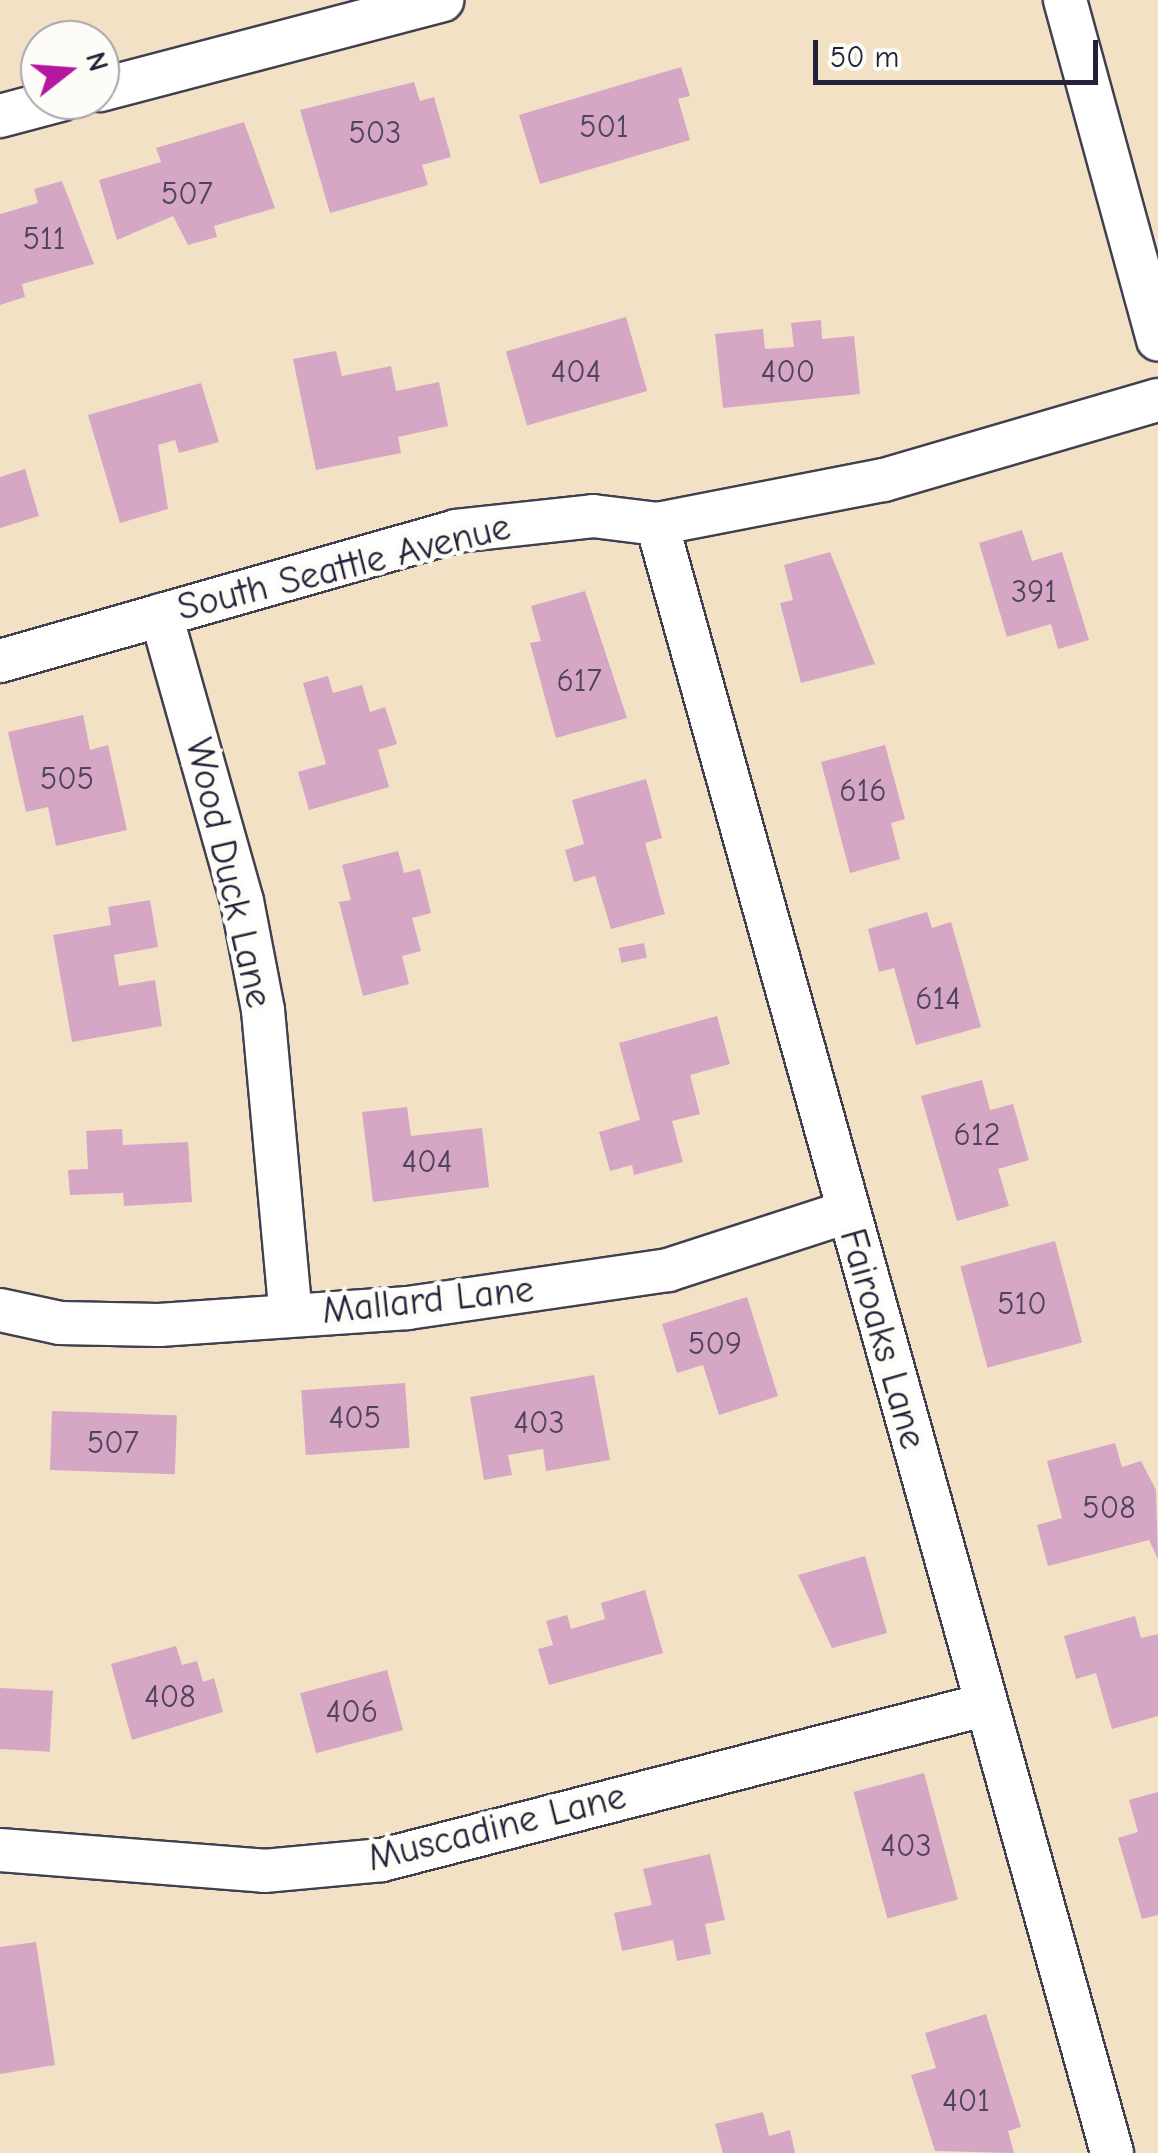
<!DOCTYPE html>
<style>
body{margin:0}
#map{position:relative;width:1158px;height:2153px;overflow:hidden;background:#f2e1c5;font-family:"Comic Neue",sans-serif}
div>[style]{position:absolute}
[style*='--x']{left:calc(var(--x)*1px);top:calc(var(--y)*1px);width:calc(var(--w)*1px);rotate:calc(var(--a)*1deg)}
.building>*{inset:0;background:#d5a7c5;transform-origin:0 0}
.roads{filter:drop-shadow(2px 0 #413f50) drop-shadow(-2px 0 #413f50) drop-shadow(0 2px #413f50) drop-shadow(0 -2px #413f50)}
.street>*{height:42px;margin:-21px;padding:0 21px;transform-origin:21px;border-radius:21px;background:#fff}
span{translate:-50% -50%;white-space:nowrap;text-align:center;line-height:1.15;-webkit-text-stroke:10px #fdfcf7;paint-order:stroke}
.number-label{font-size:32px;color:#4f435e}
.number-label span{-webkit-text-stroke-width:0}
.street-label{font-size:38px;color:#22223b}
.north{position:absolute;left:20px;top:20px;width:100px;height:100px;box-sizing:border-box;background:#fdfcf7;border:2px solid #a5a5ac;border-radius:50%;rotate:73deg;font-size:28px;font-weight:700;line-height:40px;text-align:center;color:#22223b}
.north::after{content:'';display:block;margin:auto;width:35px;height:45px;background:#b5179e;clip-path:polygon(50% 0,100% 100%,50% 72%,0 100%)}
.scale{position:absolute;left:813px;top:40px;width:285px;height:45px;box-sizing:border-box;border:5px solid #22223b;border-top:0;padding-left:12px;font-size:30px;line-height:35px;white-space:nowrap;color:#22223b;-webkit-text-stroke:8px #fdfcf7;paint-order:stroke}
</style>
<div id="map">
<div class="building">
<i style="clip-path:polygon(681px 67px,690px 96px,678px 99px,690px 140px,540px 184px,519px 115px)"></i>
<i style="clip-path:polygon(414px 82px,420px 101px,434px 97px,451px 157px,422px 165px,428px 185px,330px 213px,300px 110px)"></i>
<i style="clip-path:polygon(244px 122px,275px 208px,214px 226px,217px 237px,188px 245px,173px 216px,117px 240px,99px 180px,161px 162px,156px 148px)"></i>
<i style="clip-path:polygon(62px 181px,94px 264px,22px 284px,25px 297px,0 305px,0 214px,38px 203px,34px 189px)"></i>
<i style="left:626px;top:317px;width:77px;height:125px;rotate:74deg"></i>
<i style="clip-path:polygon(821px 320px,822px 339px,854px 336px,860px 394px,723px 408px,715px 334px,763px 329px,765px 349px,794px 347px,791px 323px)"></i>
<i style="clip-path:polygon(336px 351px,342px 376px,391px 366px,396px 391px,439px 382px,448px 426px,398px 437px,401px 453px,316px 470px,293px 359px)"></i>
<i style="clip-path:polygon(201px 383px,219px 442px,179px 453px,175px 440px,158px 445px,168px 509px,120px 523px,88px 415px)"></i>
<i style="clip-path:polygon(25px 469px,39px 516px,0 528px,0 477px)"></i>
<i style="clip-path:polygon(1022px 530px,1032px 561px,1062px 552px,1089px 640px,1058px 649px,1051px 624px,1007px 637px,979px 543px)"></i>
<i style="clip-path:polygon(830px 552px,875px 664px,801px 683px,780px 603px,793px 600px,784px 565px)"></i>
<i style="clip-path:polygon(585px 591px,627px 718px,556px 738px,530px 643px,541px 641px,531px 606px)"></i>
<i style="clip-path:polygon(328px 676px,333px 693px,362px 685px,370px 712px,385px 707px,397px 744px,378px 750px,389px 787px,309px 810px,298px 772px,326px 764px,303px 683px)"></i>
<i style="clip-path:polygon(83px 715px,90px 750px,108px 745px,127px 830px,56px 846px,48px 807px,26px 812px,8px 732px)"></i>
<i style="clip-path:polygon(885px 745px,905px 819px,891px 823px,900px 859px,850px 873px,821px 762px)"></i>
<i style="clip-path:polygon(646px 779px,662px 838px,645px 843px,665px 914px,611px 929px,595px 876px,574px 882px,565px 850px,584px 844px,572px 800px)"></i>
<i style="clip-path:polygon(398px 851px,404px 873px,420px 869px,431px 913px,412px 918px,421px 951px,402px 956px,409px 984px,363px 996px,339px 902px,351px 900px,342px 865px)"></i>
<i style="clip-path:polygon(150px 900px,158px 947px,114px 955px,119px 986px,155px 980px,162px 1026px,72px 1042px,53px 935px,111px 925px,108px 907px)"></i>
<i style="clip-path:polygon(927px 912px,932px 928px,951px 922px,981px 1027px,916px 1045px,894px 968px,879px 972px,868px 929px)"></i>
<i style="left:644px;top:943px;width:15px;height:26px;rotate:79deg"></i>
<i style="clip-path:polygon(717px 1016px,730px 1064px,690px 1075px,700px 1114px,672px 1121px,683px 1162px,634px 1175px,632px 1165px,610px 1171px,599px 1132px,640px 1120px,619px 1043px)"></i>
<i style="clip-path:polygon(982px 1080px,990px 1110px,1013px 1104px,1029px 1160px,998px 1169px,1009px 1206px,957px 1221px,921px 1096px)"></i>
<i style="clip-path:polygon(407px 1107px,411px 1136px,482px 1128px,489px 1187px,373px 1202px,362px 1112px)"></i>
<i style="clip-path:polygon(122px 1129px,123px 1145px,188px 1142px,192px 1202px,124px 1206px,123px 1193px,70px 1195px,68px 1170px,88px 1169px,86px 1131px)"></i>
<i style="left:1055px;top:1241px;width:105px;height:98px;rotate:75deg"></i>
<i style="clip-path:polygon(747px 1297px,778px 1396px,719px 1415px,703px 1365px,677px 1373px,662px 1324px)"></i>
<i style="clip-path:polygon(594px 1375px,610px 1460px,546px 1471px,543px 1449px,508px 1455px,512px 1475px,484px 1480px,470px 1397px)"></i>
<i style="left:405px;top:1383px;width:65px;height:104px;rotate:86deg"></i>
<i style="left:52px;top:1411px;width:125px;height:59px;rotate:2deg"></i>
<i style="clip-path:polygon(1115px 1443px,1122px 1467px,1141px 1461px,1156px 1490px,1158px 1559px,1149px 1540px,1048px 1566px,1037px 1525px,1062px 1518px,1047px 1461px)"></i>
<i style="clip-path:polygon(865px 1556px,887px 1633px,832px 1648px,798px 1575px)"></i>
<i style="clip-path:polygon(645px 1590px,663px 1653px,549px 1685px,538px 1649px,553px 1645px,546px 1621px,567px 1615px,571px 1629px,605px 1619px,601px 1603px)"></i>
<i style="clip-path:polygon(1135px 1616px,1141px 1638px,1158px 1634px,1158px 1716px,1112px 1729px,1096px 1673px,1076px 1679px,1064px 1636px)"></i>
<i style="clip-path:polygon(176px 1646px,182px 1665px,197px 1661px,203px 1682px,214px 1678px,223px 1712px,132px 1740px,111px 1664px)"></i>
<i style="left:387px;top:1670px;width:62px;height:90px;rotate:75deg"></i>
<i style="left:0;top:1688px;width:53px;height:61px;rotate:3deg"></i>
<i style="left:924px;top:1773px;width:131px;height:73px;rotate:75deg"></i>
<i style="clip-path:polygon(1158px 1792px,1158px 1915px,1142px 1919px,1118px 1838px,1138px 1832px,1129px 1800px)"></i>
<i style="clip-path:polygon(710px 1854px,725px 1920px,705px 1924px,711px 1954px,677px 1961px,673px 1940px,622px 1951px,614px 1913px,652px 1905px,643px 1869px)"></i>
<i style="clip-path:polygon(36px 1942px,55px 2065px,0 2074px,0 1947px)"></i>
<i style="clip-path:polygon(986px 2014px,1021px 2127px,1008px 2131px,1014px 2153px,935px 2151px,911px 2075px,936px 2068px,925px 2033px)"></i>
<i style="clip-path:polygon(763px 2112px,769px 2136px,790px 2130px,795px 2153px,723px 2153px,715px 2124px)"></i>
</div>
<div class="roads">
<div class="street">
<i style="--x:1065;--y:0;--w:352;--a:74.7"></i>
<i style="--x:100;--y:90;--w:354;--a:-14.7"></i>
<i style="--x:0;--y:116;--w:62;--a:-14.9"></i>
<i style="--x:657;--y:524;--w:1691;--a:74.39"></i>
<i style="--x:161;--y:615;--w:297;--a:74.2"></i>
<i style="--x:242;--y:901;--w:111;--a:79.1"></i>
<i style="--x:263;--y:1010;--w:306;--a:84.8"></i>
<i style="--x:0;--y:661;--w:474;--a:-15.9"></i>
<i style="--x:456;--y:531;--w:138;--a:-6.2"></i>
<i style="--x:593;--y:516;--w:64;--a:7.1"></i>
<i style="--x:657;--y:524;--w:231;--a:-11"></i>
<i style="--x:884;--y:480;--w:285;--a:-16.3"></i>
<i style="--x:0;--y:1310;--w:61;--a:12.2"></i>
<i style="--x:60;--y:1323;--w:99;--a:1.2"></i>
<i style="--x:159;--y:1325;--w:250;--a:-3.9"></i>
<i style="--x:408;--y:1308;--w:263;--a:-8.3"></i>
<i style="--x:668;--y:1270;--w:188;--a:-18"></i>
<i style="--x:0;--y:1850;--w:265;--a:4.5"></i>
<i style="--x:264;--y:1871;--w:119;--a:-5.3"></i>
<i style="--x:382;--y:1860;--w:622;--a:-14.44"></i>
</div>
</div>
<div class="number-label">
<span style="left:604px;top:127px">501</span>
<span style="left:375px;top:133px">503</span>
<span style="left:187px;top:194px">507</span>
<span style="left:44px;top:239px">511</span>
<span style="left:576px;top:372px">404</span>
<span style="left:788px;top:372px">400</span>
<span style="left:1034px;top:592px">391</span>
<span style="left:579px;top:681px">617</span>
<span style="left:67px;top:779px">505</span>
<span style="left:863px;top:791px">616</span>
<span style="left:938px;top:999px">614</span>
<span style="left:977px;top:1135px">612</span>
<span style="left:427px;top:1162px">404</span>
<span style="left:1022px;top:1304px">510</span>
<span style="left:715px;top:1344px">509</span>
<span style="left:355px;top:1418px">405</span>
<span style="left:539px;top:1423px">403</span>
<span style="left:113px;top:1443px">507</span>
<span style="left:1109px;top:1508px">508</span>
<span style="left:170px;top:1697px">408</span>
<span style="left:352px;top:1712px">406</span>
<span style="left:906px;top:1846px">403</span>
<span style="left:966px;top:2101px">401</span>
</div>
<div class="street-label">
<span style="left:344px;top:568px;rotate:-14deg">South Seattle Avenue</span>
<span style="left:228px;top:873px;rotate:77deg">Wood Duck Lane</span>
<span style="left:428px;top:1301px;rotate:-6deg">Mallard Lane</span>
<span style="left:882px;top:1339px;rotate:74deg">Fairoaks Lane</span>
<span style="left:497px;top:1828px;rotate:-14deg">Muscadine Lane</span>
</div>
<div class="north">N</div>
<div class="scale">50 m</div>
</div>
